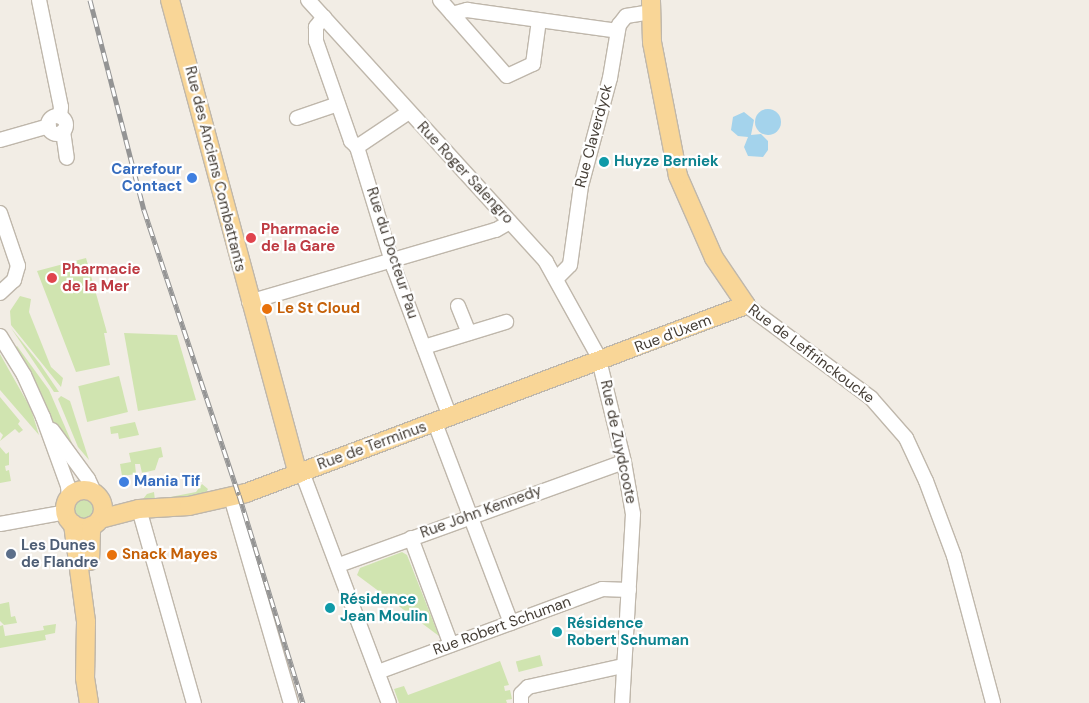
<!DOCTYPE html>
<meta charset="utf-8">
<style>
body{margin:0}
#map{position:relative;width:1089px;height:703px;overflow:hidden;background:#f2ede5;font-family:"DM Sans",sans-serif}
div>[style]{position:absolute}
[style*='--x']{left:calc(var(--x)*1px);top:calc(var(--y)*1px);width:calc(var(--w)*1px);rotate:calc(var(--a)*1deg)}
.green>*{inset:0;background:#d0e4b0;transform-origin:0 0}
.round{border-radius:50%}
.water>*{inset:0;background:#a4d3ec}
.roads{filter:drop-shadow(1px 0 #bfb7ab) drop-shadow(-1px 0 #bfb7ab) drop-shadow(0 1px #bfb7ab) drop-shadow(0 -1px #bfb7ab)}
.minor>*{height:14px;margin:-7px;padding:0 7px;transform-origin:7px;border-radius:7px;background:#fff}
.minor>.ring{margin:-7px;padding:0;box-sizing:content-box;background:none;border:14px solid #fff;border-radius:50%}
.major>*{height:18px;margin:-9px;padding:0 9px;transform-origin:9px;border-radius:9px;background:#f9d697}
.major>.ring{margin:-9px;padding:0;box-sizing:content-box;background:none;border:18px solid #f9d697;border-radius:50%}
.rail>*{height:5px;margin-top:-2.5px;transform-origin:0;background:repeating-linear-gradient(90deg,#fff 0 9px,#949494 0 18px);box-sizing:border-box;border-block:1px solid #949494}
.dots>*{width:14px;height:14px;translate:-50% -50%;box-sizing:border-box;border:2px solid #fff;border-radius:50%}
span{translate:-50% -50%;white-space:nowrap;text-align:center;line-height:1.15;-webkit-text-stroke:4.5px #fff;paint-order:stroke}
.street-label{font-size:15px;color:#443d35}
.culture-label{font-size:15px;color:#0d838f;font-weight:700}
.left{translate:0 -50%;text-align:left}
.shop-label{font-size:15px;color:#366cbe;font-weight:700}
.right{translate:-100% -50%;text-align:right}
.health-label{font-size:15px;color:#be3a42;font-weight:700}
.food-label{font-size:15px;color:#c56008;font-weight:700}
.service-label{font-size:15px;color:#4e5e75;font-weight:700}
</style>
<div id="map">
<div class="green">
<i style="clip-path:polygon(86px 258px,106px 329px,107px 333px,104px 333px,110px 365px,76px 372px,37px 271px)"></i>
<i style="clip-path:polygon(20px 296px,31px 299px,29px 312px,51px 367px,63px 378px,61px 387px,11px 325px,10px 311px)"></i>
<i style="clip-path:polygon(11px 328px,40px 364px,59px 392px,54px 392px)"></i>
<i style="clip-path:polygon(124px 333px,177px 335px,196px 400px,138px 411px)"></i>
<i style="clip-path:polygon(17px 346px,49px 390px,75px 450px,67px 446px,52px 422px,13px 349px)"></i>
<i style="clip-path:polygon(0 354px,31px 409px,39px 435px,0 390px)"></i>
<i style="left:119px;top:376px;width:37px;height:42px;rotate:76deg"></i>
<i style="clip-path:polygon(61px 396px,70px 401px,89px 460px,78px 447px,58px 399px)"></i>
<i style="clip-path:polygon(0 397px,20px 421px,18px 424px,23px 430px,19px 433px,15px 429px,0 441px,3px 435px,0 432px)"></i>
<i style="clip-path:polygon(135px 422px,139px 435px,119px 439px,118px 433px,111px 434px,110px 427px)"></i>
<i style="clip-path:polygon(0 447px,6px 454px,9px 452px,9px 465px,5px 466px,6px 471px,9px 470px,11px 481px,0 483px)"></i>
<i style="clip-path:polygon(161px 447px,163px 457px,159px 458px,155px 470px,142px 473px,140px 464px,135px 464px,136px 474px,122px 476px,120px 464px,131px 462px,129px 453px)"></i>
<i style="clip-path:polygon(202px 484px,208px 489px,204px 496px,168px 501px,143px 499px,147px 494px,154px 492px,155px 500px,196px 492px)"></i>
<i class="round" style="left:72px;top:497px;width:24px;height:24px"></i>
<i style="clip-path:polygon(402px 552px,407px 555px,439px 636px,357px 575px,360px 568px)"></i>
<i style="clip-path:polygon(9px 602px,11px 617px,15px 616px,17px 623px,4px 625px,0 621px,0 604px)"></i>
<i style="clip-path:polygon(56px 624px,55px 633px,45px 635px,46px 640px,0 648px,0 626px,3px 625px,5px 636px,44px 630px,43px 626px)"></i>
<i style="left:540px;top:655px;width:11px;height:25px;rotate:75deg"></i>
<i style="clip-path:polygon(500px 661px,509px 685px,504px 686px,505px 691px,510px 690px,512px 699px,506px 700px,507px 703px,399px 703px,394px 689px,404px 686px,408px 695px)"></i>
</div>
<div class="water">
<i class="round" style="left:755px;top:109px;width:26px;height:26px"></i>
<i style="clip-path:polygon(744px 112px,754px 120px,751px 135px,761px 134px,768px 141px,768px 150px,763px 157px,748px 156px,744px 147px,748px 137px,738px 136px,731px 130px,733px 117px)"></i>
</div>
<div class="roads">
<div class="minor">
<i style="--x:39;--y:0;--w:109;--a:78.4"></i>
<i style="--x:61;--y:107;--w:10;--a:96"></i>
<i style="--x:308;--y:0;--w:354;--a:47.7"></i>
<i style="--x:546;--y:262;--w:107;--a:61"></i>
<i style="--x:598;--y:356;--w:109;--a:76.2"></i>
<i style="--x:624;--y:462;--w:53;--a:80.2"></i>
<i style="--x:633;--y:514;--w:189;--a:93.3"></i>
<i style="--x:440;--y:0;--w:101;--a:48.6"></i>
<i style="--x:507;--y:76;--w:29;--a:-25"></i>
<i style="--x:533;--y:64;--w:44;--a:-82.2"></i>
<i style="--x:452;--y:14;--w:16;--a:-15"></i>
<i style="--x:467;--y:10;--w:152;--a:7.9"></i>
<i style="--x:324;--y:17;--w:13;--a:129"></i>
<i style="--x:316;--y:27;--w:14;--a:90"></i>
<i style="--x:316;--y:41;--w:106;--a:70.7"></i>
<i style="--x:351;--y:141;--w:8;--a:45"></i>
<i style="--x:409;--y:112;--w:63;--a:146.1"></i>
<i style="--x:357;--y:147;--w:127;--a:73"></i>
<i style="--x:394;--y:268;--w:159;--a:69.4"></i>
<i class="ring" style="left:48px;top:116px;width:4px;height:4px"></i>
<i style="--x:297;--y:118;--w:43;--a:-18.9"></i>
<i style="--x:63;--y:131;--w:27;--a:82"></i>
<i style="--x:0;--y:140;--w:51;--a:-15.9"></i>
<i style="--x:0;--y:213;--w:56;--a:71.2"></i>
<i style="--x:18;--y:266;--w:15;--a:106"></i>
<i style="--x:14;--y:280;--w:19;--a:137"></i>
<i style="--x:557;--y:278;--w:18;--a:-45"></i>
<i style="--x:570;--y:265;--w:80;--a:-82.1"></i>
<i style="--x:581;--y:186;--w:112;--a:-75"></i>
<i style="--x:610;--y:78;--w:54;--a:-80.4"></i>
<i style="--x:619;--y:25;--w:11;--a:-52"></i>
<i style="--x:626;--y:16;--w:24;--a:-9"></i>
<i style="--x:249;--y:302;--w:257;--a:-16.3"></i>
<i style="--x:496;--y:230;--w:16;--a:-30"></i>
<i style="--x:746;--y:305;--w:156;--a:36.6"></i>
<i style="--x:871;--y:398;--w:53;--a:48.8"></i>
<i style="--x:906;--y:438;--w:47;--a:65.1"></i>
<i style="--x:926;--y:481;--w:80;--a:69.5"></i>
<i style="--x:954;--y:556;--w:152;--a:75.1"></i>
<i style="--x:458;--y:306;--w:29;--a:68"></i>
<i style="--x:0;--y:336;--w:46;--a:58.4"></i>
<i style="--x:24;--y:375;--w:46;--a:65.7"></i>
<i style="--x:43;--y:417;--w:73;--a:70.1"></i>
<i style="--x:68;--y:486;--w:12;--a:85"></i>
<i style="--x:424;--y:347;--w:86;--a:-17"></i>
<i style="--x:435;--y:423;--w:214;--a:69.2"></i>
<i style="--x:52;--y:430;--w:61;--a:53.7"></i>
<i style="--x:88;--y:479;--w:17;--a:65"></i>
<i style="--x:302;--y:472;--w:247;--a:69.4"></i>
<i style="--x:231;--y:497;--w:215;--a:73.8"></i>
<i style="--x:139;--y:509;--w:202;--a:74.2"></i>
<i style="--x:0;--y:524;--w:67;--a:-10.3"></i>
<i style="--x:411;--y:538;--w:114;--a:69.5"></i>
<i style="--x:339;--y:565;--w:303;--a:-19.9"></i>
<i style="--x:378;--y:672;--w:239;--a:-20.3"></i>
<i style="--x:602;--y:589;--w:27;--a:2"></i>
<i style="--x:521;--y:703;--w:9;--a:-90"></i>
<i style="--x:521;--y:694;--w:10;--a:-45"></i>
<i style="--x:528;--y:687;--w:97;--a:-12.5"></i>
</div>
<div class="major">
<i style="--x:170;--y:0;--w:491;--a:74.9"></i>
<i class="ring" style="left:65px;top:490px;width:20px;height:20px"></i>
<i style="--x:100;--y:519;--w:40;--a:-14.4"></i>
<i style="--x:139;--y:509;--w:50;--a:-3.4"></i>
<i style="--x:189;--y:506;--w:58;--a:-12.8"></i>
<i style="--x:246;--y:493;--w:534;--a:-20.61"></i>
<i style="--x:746;--y:305;--w:57;--a:-124.2"></i>
<i style="--x:714;--y:258;--w:90;--a:-113.7"></i>
<i style="--x:678;--y:176;--w:136;--a:-101"></i>
<i style="--x:652;--y:42;--w:42;--a:-91.4"></i>
<i style="--x:73;--y:524;--w:99;--a:82.4"></i>
<i style="--x:86;--y:622;--w:56;--a:91"></i>
<i style="--x:85;--y:678;--w:25;--a:81"></i>
<i style="--x:90;--y:561;--w:35;--a:-88"></i>
</div>
</div>
<div class="rail">
<i style="--x:90;--y:0;--w:217;--a:75.6"></i>
<i style="--x:144;--y:210;--w:300;--a:71.6"></i>
<i style="--x:239;--y:495;--w:218;--a:72.9"></i>
</div>
<div class="dots">
<i style="left:604px;top:162px;background:#0f9aa8"></i>
<i style="left:192px;top:178px;background:#3f7fe0"></i>
<i style="left:251px;top:238px;background:#e0444e"></i>
<i style="left:52px;top:278px;background:#e0444e"></i>
<i style="left:267px;top:309px;background:#e8710a"></i>
<i style="left:124px;top:482px;background:#3f7fe0"></i>
<i style="left:11px;top:554px;background:#5c6f8a"></i>
<i style="left:112px;top:555px;background:#e8710a"></i>
<i style="left:330px;top:608px;background:#0f9aa8"></i>
<i style="left:557px;top:632px;background:#0f9aa8"></i>
</div>
<div class="street-label">
<span style="left:594px;top:136px;rotate:-75deg">Rue Claverdyck</span>
<span style="left:215px;top:169px;rotate:76deg">Rue des Anciens Combattants</span>
<span style="left:465px;top:173px;rotate:47deg">Rue Roger Salengro</span>
<span style="left:392px;top:253px;rotate:72deg">Rue du Docteur Pau</span>
<span style="left:673px;top:334px;rotate:-21deg">Rue d'Uxem</span>
<span style="left:811px;top:354px;rotate:37deg">Rue de Leffrinckoucke</span>
<span style="left:618px;top:442px;rotate:78deg">Rue de Zuydcoote</span>
<span style="left:372px;top:446px;rotate:-20deg">Rue de Terminus</span>
<span style="left:481px;top:512px;rotate:-20deg">Rue John Kennedy</span>
<span style="left:502px;top:626px;rotate:-20deg">Rue Robert Schuman</span>
</div>
<div class="culture-label">
<span class="left" style="left:614px;top:162px">Huyze Berniek</span>
<span class="left" style="left:340px;top:608px">Résidence<br>Jean Moulin</span>
<span class="left" style="left:567px;top:632px">Résidence<br>Robert Schuman</span>
</div>
<div class="shop-label">
<span class="right" style="left:182px;top:178px">Carrefour<br>Contact</span>
<span class="left" style="left:134px;top:482px">Mania Tif</span>
</div>
<div class="health-label">
<span class="left" style="left:261px;top:238px">Pharmacie<br>de la Gare</span>
<span class="left" style="left:62px;top:278px">Pharmacie<br>de la Mer</span>
</div>
<div class="food-label">
<span class="left" style="left:277px;top:309px">Le St Cloud</span>
<span class="left" style="left:122px;top:555px">Snack Mayes</span>
</div>
<div class="service-label">
<span class="left" style="left:21px;top:554px">Les Dunes<br>de Flandre</span>
</div>
</div>
